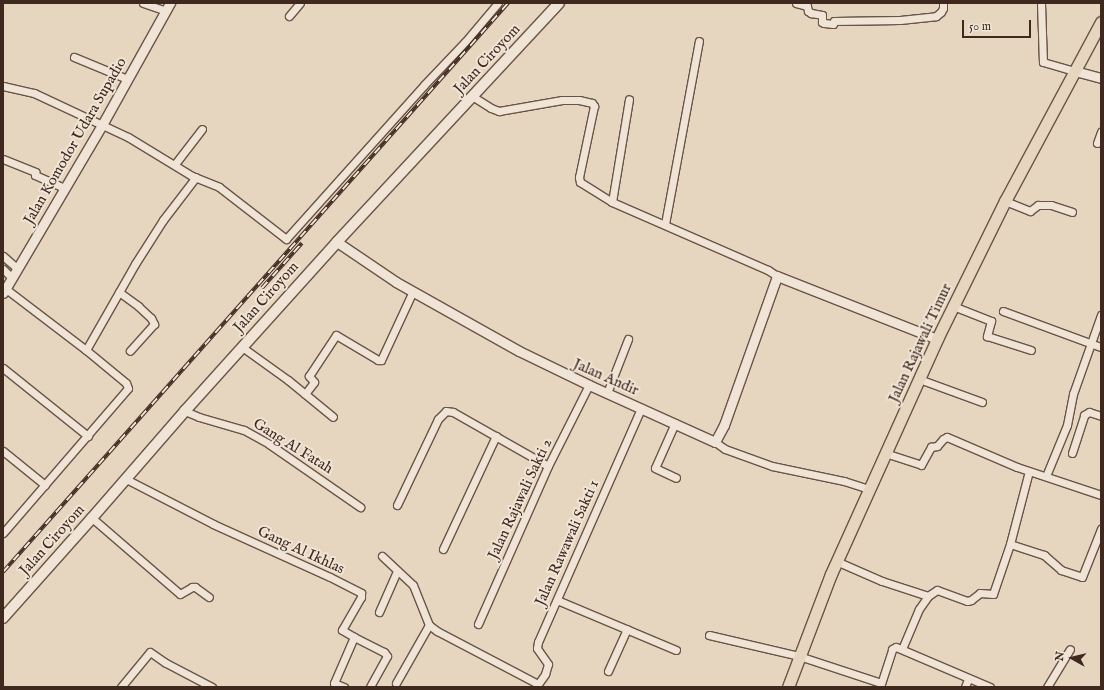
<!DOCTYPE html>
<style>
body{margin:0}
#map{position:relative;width:1104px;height:690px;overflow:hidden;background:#e7d6bf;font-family:"IM FELL English",serif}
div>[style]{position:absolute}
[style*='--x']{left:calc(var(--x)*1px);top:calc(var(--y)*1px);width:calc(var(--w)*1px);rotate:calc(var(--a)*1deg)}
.roads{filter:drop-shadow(1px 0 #695447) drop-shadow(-1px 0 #695447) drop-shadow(0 1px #695447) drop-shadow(0 -1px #695447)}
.minor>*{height:7px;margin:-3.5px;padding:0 3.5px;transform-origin:3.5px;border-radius:3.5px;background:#efe4d5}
.tertiary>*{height:9px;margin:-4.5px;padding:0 4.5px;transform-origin:4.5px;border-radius:4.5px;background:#efe4d5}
.secondary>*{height:10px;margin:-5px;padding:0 5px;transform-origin:5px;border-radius:5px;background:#efe4d5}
.primary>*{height:11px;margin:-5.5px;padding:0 5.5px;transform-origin:5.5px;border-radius:5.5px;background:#e7d6bf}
.rail>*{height:4px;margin-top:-2px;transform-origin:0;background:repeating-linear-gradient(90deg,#efe4d5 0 8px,#3f291f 0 16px);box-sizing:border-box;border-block:1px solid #3f291f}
span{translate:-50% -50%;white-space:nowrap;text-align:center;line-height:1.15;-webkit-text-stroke:4px #efe4d5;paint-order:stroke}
.street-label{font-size:15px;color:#3f291f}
.frame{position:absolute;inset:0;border:4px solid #3f291f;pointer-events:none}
.north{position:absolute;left:1052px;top:638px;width:40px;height:40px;-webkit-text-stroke:3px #efe4d5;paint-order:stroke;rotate:278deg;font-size:11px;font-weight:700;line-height:16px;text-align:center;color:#3f291f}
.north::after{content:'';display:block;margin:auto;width:14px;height:18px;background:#3f291f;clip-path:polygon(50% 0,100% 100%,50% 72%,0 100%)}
.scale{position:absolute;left:962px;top:20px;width:69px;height:18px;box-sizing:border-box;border:2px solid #3f291f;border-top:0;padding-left:5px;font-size:12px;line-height:14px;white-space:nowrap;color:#3f291f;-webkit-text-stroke:3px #efe4d5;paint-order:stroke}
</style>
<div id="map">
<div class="roads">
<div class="minor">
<i style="--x:143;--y:3;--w:24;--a:19"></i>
<i style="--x:796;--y:3;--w:11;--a:15"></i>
<i style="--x:807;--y:6;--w:5;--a:79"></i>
<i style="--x:808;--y:11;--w:4;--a:34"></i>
<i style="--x:811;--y:13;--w:11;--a:10"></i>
<i style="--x:822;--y:15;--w:7;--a:90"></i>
<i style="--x:822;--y:22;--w:2;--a:27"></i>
<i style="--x:824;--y:23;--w:9;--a:6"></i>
<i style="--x:833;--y:24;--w:3;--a:-72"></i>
<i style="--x:834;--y:21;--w:66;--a:-0.9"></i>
<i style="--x:900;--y:20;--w:36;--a:-6"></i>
<i style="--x:936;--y:16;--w:6;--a:-39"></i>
<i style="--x:941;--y:12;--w:4;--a:-63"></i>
<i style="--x:943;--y:8;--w:5;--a:-90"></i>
<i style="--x:1041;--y:3;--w:59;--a:88.1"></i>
<i style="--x:1043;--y:62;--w:33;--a:16"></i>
<i style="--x:289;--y:16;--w:17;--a:-50"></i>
<i style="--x:74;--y:57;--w:57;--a:22.5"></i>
<i style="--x:3;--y:86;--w:32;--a:13"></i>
<i style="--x:34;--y:93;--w:104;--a:25.1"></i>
<i style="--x:128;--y:137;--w:75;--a:31.4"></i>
<i style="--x:192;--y:176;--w:29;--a:22"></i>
<i style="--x:219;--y:187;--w:85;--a:37.8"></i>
<i style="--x:286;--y:239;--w:207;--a:-48.1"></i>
<i style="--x:424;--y:85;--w:59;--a:-46.4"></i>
<i style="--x:465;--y:42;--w:51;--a:-49.8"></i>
<i style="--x:472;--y:96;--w:22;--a:32"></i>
<i style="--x:491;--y:108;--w:9;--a:21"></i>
<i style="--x:499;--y:111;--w:64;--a:-9.9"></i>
<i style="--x:562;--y:100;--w:17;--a:0"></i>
<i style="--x:579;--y:100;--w:13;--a:13"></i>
<i style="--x:592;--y:103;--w:4;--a:56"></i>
<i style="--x:594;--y:106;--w:73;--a:101.9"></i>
<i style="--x:579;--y:177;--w:5;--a:79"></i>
<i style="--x:580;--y:182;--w:38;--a:32"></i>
<i style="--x:612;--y:202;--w:170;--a:23.6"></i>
<i style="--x:768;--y:270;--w:11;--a:34"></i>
<i style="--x:1097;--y:143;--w:12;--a:-70"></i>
<i style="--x:3;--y:159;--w:35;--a:22"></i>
<i style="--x:35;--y:172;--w:3;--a:90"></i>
<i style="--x:35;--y:175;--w:32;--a:24"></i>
<i style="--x:175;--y:164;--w:44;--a:-52.4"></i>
<i style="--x:1005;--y:201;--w:27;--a:22"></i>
<i style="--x:1030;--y:211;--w:10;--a:-37"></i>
<i style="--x:1038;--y:205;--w:13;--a:0"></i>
<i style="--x:1051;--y:205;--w:22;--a:18"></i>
<i style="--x:612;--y:202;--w:104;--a:-80.6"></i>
<i style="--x:665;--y:224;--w:186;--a:-79.5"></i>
<i style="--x:3;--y:256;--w:18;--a:41"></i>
<i style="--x:3;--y:269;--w:11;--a:45"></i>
<i style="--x:119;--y:292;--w:24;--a:36"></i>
<i style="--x:138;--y:306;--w:18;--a:43"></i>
<i style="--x:151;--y:318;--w:7;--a:63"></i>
<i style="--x:154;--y:324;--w:36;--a:132"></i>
<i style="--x:953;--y:306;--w:41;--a:21.5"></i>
<i style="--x:991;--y:321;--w:16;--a:105"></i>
<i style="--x:987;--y:336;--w:46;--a:17.7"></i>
<i style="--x:1003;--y:311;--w:104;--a:20.2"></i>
<i style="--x:242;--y:347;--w:57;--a:35.7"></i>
<i style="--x:288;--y:380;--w:58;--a:39.4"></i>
<i style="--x:86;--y:350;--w:99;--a:-60.3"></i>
<i style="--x:135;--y:264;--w:52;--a:-57.5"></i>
<i style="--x:163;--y:220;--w:54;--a:-52.5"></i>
<i style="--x:3;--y:368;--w:109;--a:38.7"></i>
<i style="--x:919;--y:379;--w:67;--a:20.1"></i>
<i style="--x:607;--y:393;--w:58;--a:-68.7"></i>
<i style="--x:305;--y:394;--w:15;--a:-53"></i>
<i style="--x:314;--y:382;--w:8;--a:-130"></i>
<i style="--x:309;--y:376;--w:49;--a:-56.6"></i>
<i style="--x:336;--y:335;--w:49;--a:30.8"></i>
<i style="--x:378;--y:360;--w:3;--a:0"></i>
<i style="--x:381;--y:360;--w:76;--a:-65.1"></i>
<i style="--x:185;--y:411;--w:15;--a:23"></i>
<i style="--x:199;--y:417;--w:47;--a:16.1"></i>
<i style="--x:244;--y:430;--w:29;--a:29"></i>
<i style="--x:269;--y:444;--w:111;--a:34.7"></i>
<i style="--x:675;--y:423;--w:49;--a:114"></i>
<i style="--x:655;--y:468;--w:23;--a:25"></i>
<i style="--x:715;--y:442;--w:12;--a:35"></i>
<i style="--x:725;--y:449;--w:50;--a:19.9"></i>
<i style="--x:772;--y:466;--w:74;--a:11.8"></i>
<i style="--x:844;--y:481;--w:26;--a:18"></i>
<i style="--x:3;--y:451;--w:54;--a:39"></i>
<i style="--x:885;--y:453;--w:38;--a:18"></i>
<i style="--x:921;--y:465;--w:21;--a:-61"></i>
<i style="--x:931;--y:447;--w:6;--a:-9"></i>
<i style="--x:937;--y:446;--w:9;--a:-49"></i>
<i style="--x:943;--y:439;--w:4;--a:-27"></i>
<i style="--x:947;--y:437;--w:76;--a:23.2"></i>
<i style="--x:1017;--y:467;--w:89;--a:18.4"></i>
<i style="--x:1072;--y:453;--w:40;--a:-72"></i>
<i style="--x:1084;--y:415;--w:6;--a:-31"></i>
<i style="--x:1089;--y:412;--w:13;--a:18"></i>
<i style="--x:1046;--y:476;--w:55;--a:-67.6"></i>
<i style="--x:1067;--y:425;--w:32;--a:-79"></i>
<i style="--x:1073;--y:394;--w:84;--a:-70.5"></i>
<i style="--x:126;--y:479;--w:98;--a:27.3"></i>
<i style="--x:213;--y:524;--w:128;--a:24.4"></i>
<i style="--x:330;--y:577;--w:35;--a:27"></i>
<i style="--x:361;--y:593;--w:4;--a:90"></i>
<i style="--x:361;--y:597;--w:38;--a:120"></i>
<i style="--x:342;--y:630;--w:14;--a:30"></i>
<i style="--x:354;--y:637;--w:50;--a:113.5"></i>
<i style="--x:334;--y:683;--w:11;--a:22"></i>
<i style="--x:397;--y:505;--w:95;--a:-64.5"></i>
<i style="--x:438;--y:419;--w:11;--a:-45"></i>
<i style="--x:446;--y:411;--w:7;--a:8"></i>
<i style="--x:453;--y:412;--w:109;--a:29.6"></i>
<i style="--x:92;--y:518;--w:116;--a:40.8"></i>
<i style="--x:180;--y:594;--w:14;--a:-30"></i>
<i style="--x:192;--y:587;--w:3;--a:0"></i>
<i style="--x:195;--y:587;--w:17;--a:36"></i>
<i style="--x:3;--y:533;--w:191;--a:-49.2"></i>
<i style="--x:128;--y:388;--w:5;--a:-112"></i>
<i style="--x:126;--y:383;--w:52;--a:-140.5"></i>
<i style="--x:86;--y:350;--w:101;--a:-142.7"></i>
<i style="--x:1010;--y:544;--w:36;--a:18"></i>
<i style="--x:1044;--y:555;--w:23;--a:41"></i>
<i style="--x:1061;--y:570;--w:22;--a:18"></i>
<i style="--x:1082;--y:577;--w:52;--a:-68.4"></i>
<i style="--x:443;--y:549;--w:125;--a:-64.9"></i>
<i style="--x:382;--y:556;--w:42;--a:43.1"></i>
<i style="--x:413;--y:585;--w:43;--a:68.2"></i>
<i style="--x:429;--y:625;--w:10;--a:37"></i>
<i style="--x:437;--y:631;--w:114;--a:27.7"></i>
<i style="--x:836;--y:561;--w:50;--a:23.5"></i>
<i style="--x:882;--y:581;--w:48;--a:18.1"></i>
<i style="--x:557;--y:600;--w:129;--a:22.8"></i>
<i style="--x:379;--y:612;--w:45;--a:-66.3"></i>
<i style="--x:478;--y:624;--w:173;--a:-66.1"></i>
<i style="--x:548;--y:466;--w:91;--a:-63.2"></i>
<i style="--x:709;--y:635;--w:92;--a:13.1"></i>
<i style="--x:799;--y:656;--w:86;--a:18.2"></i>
<i style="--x:354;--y:637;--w:34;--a:27"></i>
<i style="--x:384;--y:652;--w:5;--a:53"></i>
<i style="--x:387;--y:656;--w:35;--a:119"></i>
<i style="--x:902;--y:649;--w:43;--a:-67"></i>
<i style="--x:919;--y:609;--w:16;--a:-55"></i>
<i style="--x:928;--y:596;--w:11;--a:-34"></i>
<i style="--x:937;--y:590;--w:32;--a:20"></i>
<i style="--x:967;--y:601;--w:4;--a:-14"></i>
<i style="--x:971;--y:600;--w:11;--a:-38"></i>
<i style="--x:980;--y:593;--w:13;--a:4"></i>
<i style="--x:993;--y:594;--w:53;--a:-71.2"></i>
<i style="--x:1010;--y:544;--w:75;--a:-75.4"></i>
<i style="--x:608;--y:671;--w:46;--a:-65.7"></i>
<i style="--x:396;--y:683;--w:67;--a:-60.4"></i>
<i style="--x:121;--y:687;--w:45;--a:-50.4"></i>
<i style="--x:150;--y:652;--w:19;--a:35"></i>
<i style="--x:166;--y:663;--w:52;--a:27.6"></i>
<i style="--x:536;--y:687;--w:16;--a:-55"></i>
<i style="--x:545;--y:674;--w:10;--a:-73"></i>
<i style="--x:548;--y:664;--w:19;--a:-125"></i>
<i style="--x:537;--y:648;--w:6;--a:-81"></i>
<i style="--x:538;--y:642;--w:256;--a:-66.2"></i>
<i style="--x:880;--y:687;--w:40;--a:-72"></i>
<i style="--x:892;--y:649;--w:4;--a:-27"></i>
<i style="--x:896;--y:647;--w:102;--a:23.1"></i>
<i style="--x:965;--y:687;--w:9;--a:-69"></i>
<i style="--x:1047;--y:687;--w:44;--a:-58.8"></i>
</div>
<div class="tertiary">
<i style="--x:1075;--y:71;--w:27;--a:15"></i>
<i style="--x:337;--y:242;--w:71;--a:34.1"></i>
<i style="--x:396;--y:282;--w:141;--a:29.3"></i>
<i style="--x:519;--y:351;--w:78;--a:25.9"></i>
<i style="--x:589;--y:385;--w:138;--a:24.3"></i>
<i style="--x:715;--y:442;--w:19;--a:-62"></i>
<i style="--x:724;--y:425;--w:158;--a:-70.4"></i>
<i style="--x:777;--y:276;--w:172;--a:21.5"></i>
<i style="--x:3;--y:293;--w:195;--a:-59.5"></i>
<i style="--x:102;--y:125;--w:140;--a:-60.9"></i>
</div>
<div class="secondary">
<i style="--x:3;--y:618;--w:134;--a:-48.3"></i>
<i style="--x:92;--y:518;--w:142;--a:-49"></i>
<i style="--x:185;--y:411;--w:227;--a:-48"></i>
<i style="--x:337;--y:242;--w:326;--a:-47.1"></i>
</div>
<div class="primary">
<i style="--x:788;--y:687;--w:121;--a:-69.2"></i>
<i style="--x:831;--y:574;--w:258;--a:-65.7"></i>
<i style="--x:937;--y:339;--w:154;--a:-63.8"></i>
<i style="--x:1005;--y:201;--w:203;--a:-61.8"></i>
</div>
</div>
<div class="rail">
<i style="--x:262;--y:288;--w:60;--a:-48.4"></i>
<i style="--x:3;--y:572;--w:761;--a:-48.41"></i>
</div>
<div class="street-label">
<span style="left:487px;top:59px;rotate:-47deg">Jalan Ciroyom</span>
<span style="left:75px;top:141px;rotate:-60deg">Jalan Komodor Udara Supadio</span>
<span style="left:266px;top:297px;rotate:-48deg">Jalan Ciroyom</span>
<span style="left:920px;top:343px;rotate:-65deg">Jalan Rajawali Timur</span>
<span style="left:606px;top:377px;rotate:24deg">Jalan Andir</span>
<span style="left:293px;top:446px;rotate:32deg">Gang Al Fatah</span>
<span style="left:520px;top:499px;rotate:-65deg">Jalan Rajawali Sakti 2</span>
<span style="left:52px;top:540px;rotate:-48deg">Jalan Ciroyom</span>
<span style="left:567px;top:543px;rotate:-66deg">Jalan Rawawali Sakti 1</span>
<span style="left:301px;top:550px;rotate:25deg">Gang Al Ikhlas</span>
</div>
<div class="frame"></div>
<div class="north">N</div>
<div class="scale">50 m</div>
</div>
